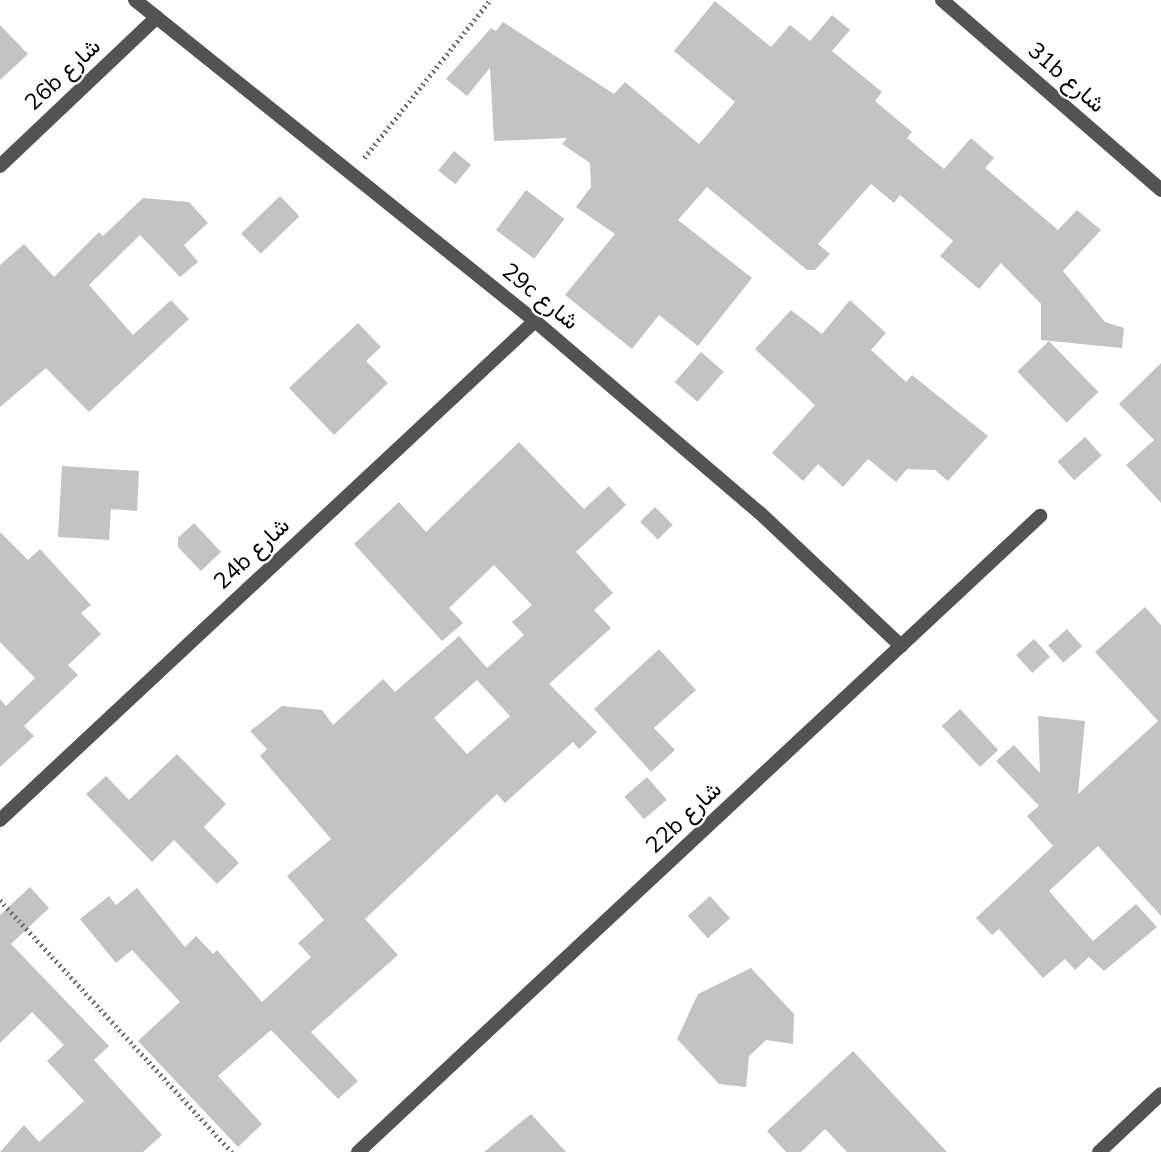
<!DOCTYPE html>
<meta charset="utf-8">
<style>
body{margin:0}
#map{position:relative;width:1161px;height:1152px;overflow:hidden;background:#fff;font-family:"Nunito Sans",Vazirmatn,sans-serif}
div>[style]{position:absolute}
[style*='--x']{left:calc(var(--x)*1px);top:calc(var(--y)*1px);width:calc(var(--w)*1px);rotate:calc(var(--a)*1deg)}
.building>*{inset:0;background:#c3c3c3;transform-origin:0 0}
.path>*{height:4.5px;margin-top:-2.25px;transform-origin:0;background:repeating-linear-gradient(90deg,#757575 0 2px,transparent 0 5.5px)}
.minor>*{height:14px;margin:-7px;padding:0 7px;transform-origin:7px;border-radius:7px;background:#535353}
span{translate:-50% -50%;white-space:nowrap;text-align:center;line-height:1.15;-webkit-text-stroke:5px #fff;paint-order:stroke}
.street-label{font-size:23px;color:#000}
</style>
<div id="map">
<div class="building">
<i style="clip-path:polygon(715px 1px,771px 47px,790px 25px,810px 41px,832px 15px,850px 30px,832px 51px,882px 92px,875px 101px,912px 132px,907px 138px,944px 169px,971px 138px,994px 158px,985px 168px,1058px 230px,1077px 210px,1101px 230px,1063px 271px,1105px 322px,1124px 328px,1122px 348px,1041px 340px,1041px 304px,1001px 263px,979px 289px,940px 256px,953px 241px,900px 195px,894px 203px,871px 184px,818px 244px,830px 254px,815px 270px,807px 270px,707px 187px,678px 220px,752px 278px,698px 346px,659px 315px,632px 349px,565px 295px,615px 234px,576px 207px,591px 187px,590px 163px,562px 144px,567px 138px,494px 141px,490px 68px,467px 96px,446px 79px,491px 28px,496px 31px,503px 22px,614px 94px,625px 82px,699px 144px,735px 102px,674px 51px)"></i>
<i style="clip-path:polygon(0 25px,28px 54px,0 80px)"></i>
<i style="left:454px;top:151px;width:22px;height:25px;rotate:39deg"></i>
<i style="left:526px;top:190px;width:48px;height:50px;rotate:37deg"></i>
<i style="left:280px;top:196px;width:28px;height:54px;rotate:46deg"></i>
<i style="clip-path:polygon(143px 198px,189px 202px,208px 223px,184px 245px,198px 262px,180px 277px,140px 235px,89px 285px,133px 335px,171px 300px,189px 319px,89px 412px,46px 368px,0 407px,0 265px,24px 244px,54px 277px,99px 232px,103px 236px)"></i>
<i style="clip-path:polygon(850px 300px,886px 333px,871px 350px,906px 382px,912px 375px,988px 436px,948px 481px,935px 470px,907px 469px,896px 482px,868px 459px,843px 487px,818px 464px,803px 481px,772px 453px,815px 405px,755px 349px,791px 310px,822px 334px)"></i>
<i style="clip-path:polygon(358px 323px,381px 347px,366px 361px,388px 383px,334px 435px,289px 388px)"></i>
<i style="left:1049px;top:341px;width:71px;height:44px;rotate:46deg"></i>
<i style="left:701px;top:352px;width:30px;height:40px;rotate:41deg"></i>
<i style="clip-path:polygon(1161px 363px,1161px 503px,1126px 465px,1154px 440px,1119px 404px)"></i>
<i style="left:1085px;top:437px;width:25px;height:37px;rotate:48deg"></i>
<i style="clip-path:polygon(evenodd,519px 442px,584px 509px,609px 486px,626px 505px,576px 552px,613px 593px,594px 610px,611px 628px,549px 684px,597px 732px,579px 749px,573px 742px,505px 803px,497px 794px,365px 919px,398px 955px,311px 1032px,358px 1081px,338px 1099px,271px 1030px,218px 1076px,262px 1124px,238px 1147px,138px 1041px,180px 1002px,132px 950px,116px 963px,80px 919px,109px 896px,116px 905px,137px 888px,185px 947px,196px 936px,213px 954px,217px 950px,262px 1002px,311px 957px,298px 943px,324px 920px,287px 876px,331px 839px,260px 756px,267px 749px,250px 731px,282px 706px,322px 710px,333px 725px,383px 679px,395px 692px,459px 636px,487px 668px,524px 635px,512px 622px,532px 605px,494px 565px,449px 608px,463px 623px,442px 641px,354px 544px,399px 502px,426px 532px,519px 442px,477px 680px,510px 716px,467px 754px,434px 718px,477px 680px)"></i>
<i style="clip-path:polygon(62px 466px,139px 471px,137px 511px,111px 509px,109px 540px,58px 537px)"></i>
<i style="left:655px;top:507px;width:25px;height:21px;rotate:45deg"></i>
<i style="clip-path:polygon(194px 523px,221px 552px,201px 571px,178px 547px,178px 538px)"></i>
<i style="clip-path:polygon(0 532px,28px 560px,40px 549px,91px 605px,81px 613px,101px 634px,68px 665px,78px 675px,24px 726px,34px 736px,0 767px,0 699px,6px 706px,35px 678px,0 642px)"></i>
<i style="clip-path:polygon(1145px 607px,1161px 625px,1161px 916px,1098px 846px,1049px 891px,1093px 941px,1136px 904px,1157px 927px,1104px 971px,1089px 957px,1075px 970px,1065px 959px,1043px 978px,999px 929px,992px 935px,976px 918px,1053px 846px,1027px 816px,1039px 806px,996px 761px,1014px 745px,1040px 773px,1038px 716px,1085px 721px,1078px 794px,1158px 721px,1095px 652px)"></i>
<i style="left:1067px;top:629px;width:23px;height:25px;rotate:49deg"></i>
<i style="left:1034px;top:639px;width:24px;height:24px;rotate:48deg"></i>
<i style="clip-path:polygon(659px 649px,696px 690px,654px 728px,675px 750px,651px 772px,594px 709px)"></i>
<i style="left:960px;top:709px;width:56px;height:25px;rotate:47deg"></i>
<i style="clip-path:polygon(177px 754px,226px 804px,204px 827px,239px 863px,217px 884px,174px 840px,152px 862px,86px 794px,106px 776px,129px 800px)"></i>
<i style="left:647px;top:777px;width:30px;height:30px;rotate:49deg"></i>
<i style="clip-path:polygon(30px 887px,49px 908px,11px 944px,109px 1046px,94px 1060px,162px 1135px,143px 1152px,0 1152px,24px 1125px,39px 1142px,84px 1101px,47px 1061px,64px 1045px,32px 1012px,0 1043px,0 915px)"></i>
<i style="left:710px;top:896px;width:30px;height:30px;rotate:48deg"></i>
<i style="clip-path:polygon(751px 968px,794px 1014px,793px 1044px,766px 1040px,749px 1056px,746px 1087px,719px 1084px,677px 1039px,698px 994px)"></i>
<i style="clip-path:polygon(853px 1051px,947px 1152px,847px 1152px,825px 1129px,801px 1152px,786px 1152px,767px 1131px)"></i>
<i style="clip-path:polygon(531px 1114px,566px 1152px,484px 1152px)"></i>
</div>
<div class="path">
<i style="--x:364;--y:158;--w:202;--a:-51.4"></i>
<i style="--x:0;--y:900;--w:343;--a:47.4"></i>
</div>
<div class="minor">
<i style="--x:135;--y:0;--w:513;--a:38.75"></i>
<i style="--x:535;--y:321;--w:296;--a:40.5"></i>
<i style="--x:760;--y:513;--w:194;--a:43.3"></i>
<i style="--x:942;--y:0;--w:290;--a:40.9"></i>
<i style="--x:0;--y:166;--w:216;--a:-43.5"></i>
<i style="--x:0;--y:820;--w:732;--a:-43.01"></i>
<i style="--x:358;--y:1152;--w:933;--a:-43"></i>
<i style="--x:1099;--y:1152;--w:85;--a:-43.1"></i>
</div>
<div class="street-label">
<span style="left:63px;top:75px;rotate:-43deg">26b شارع</span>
<span style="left:1066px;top:78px;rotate:41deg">31b شارع</span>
<span style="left:540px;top:297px;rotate:39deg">29c شارع</span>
<span style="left:252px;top:554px;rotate:-43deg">24b شارع</span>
<span style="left:684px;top:818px;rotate:-43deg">22b شارع</span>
</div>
</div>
